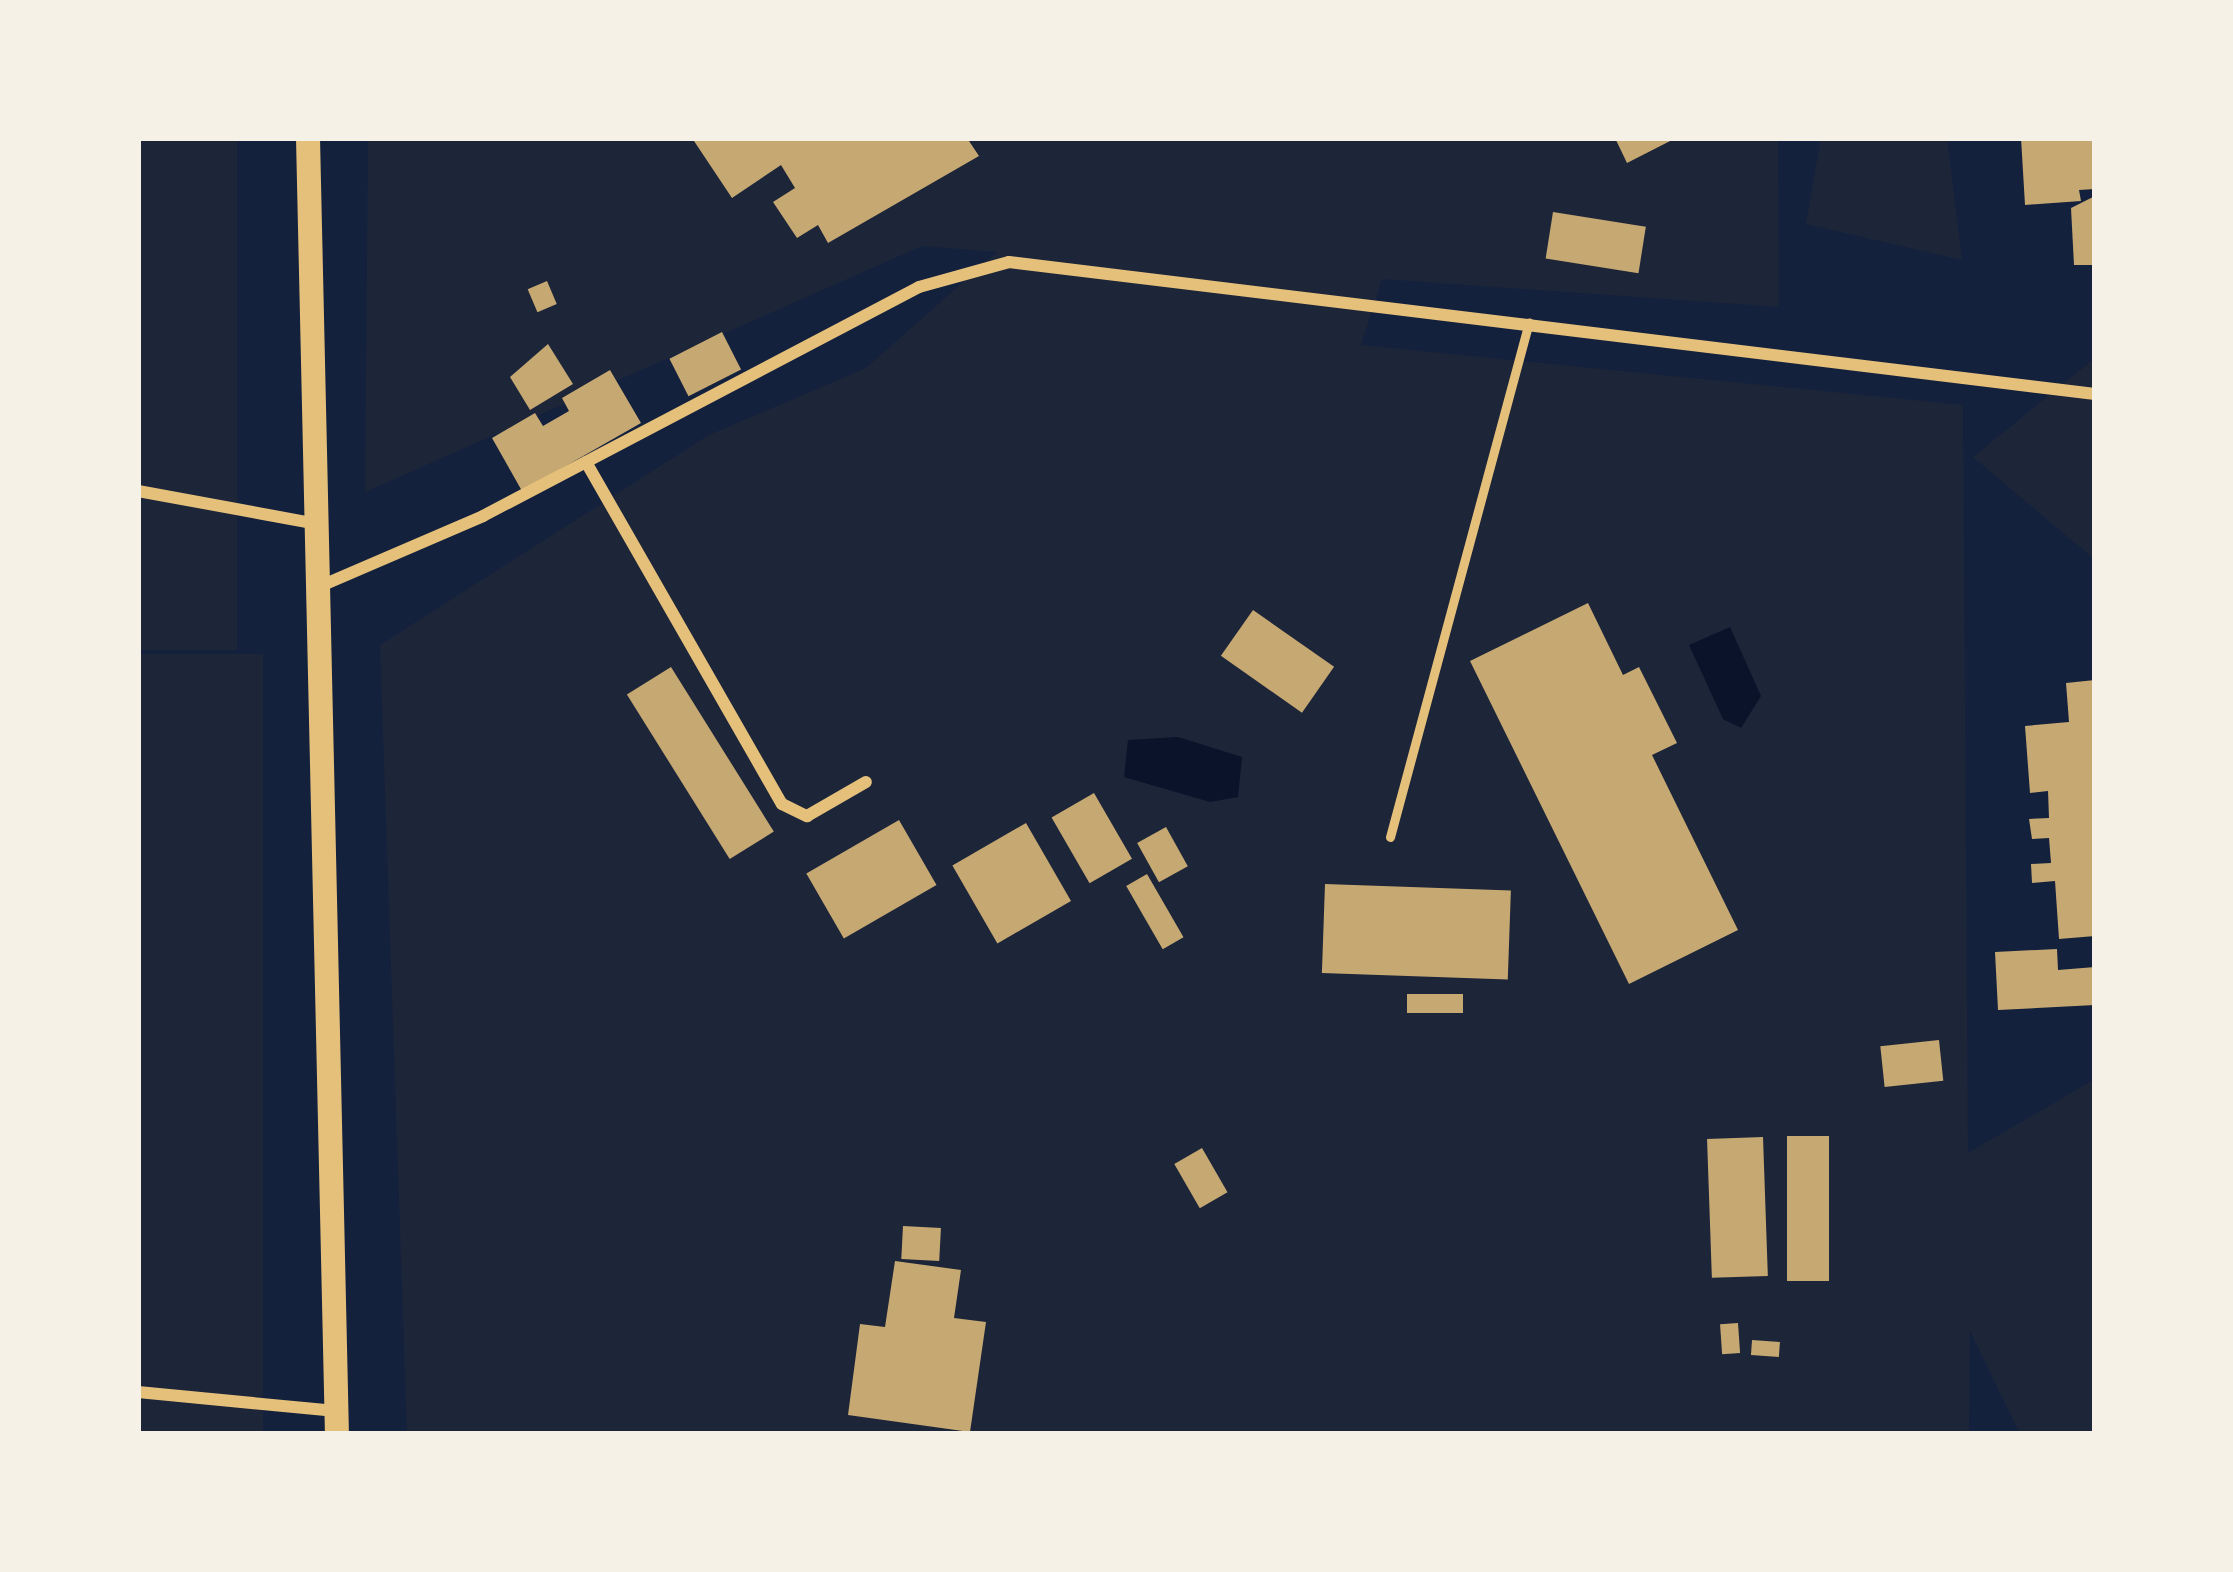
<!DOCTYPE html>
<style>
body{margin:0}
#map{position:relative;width:2233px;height:1572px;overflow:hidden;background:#14213d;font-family:Barlow,sans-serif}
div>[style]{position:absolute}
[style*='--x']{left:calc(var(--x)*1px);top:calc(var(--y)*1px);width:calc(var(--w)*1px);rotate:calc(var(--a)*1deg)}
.green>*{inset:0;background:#1d2539;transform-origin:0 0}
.water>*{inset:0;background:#0b132b}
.building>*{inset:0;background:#c6a872;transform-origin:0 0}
.service>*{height:9px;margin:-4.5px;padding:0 4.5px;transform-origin:4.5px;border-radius:4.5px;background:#e5c07b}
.minor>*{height:12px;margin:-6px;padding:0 6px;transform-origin:6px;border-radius:6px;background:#e5c07b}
.secondary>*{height:24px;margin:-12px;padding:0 12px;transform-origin:12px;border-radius:12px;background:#e5c07b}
span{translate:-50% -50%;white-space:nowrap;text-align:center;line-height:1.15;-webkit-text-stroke:12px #f6f1e7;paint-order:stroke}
.frame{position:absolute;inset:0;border:141px solid #f6f1e7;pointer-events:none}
</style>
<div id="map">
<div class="green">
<i style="left:138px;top:138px;width:99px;height:512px"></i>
<i style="clip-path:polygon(368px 138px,1778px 138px,1779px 307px,1382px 279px,1361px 345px,1963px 405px,1968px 1153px,2095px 1079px,2095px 1434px,2020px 1434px,1970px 1331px,1969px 1434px,407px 1434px,380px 645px,709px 435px,866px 368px,997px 252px,922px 246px,365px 492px)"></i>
<i style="clip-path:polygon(1821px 138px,1947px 138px,1962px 260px,1806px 224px)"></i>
<i style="clip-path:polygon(2095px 358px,2095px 560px,1973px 457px)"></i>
<i style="left:263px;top:654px;width:780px;height:126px;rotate:90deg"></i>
</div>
<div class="water">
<i style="clip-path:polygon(1730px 627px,1761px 696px,1741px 728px,1723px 719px,1689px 645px)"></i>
<i style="clip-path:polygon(1178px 737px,1242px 757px,1238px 797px,1210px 802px,1124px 777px,1128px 740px)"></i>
</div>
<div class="building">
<i style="clip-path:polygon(692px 138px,967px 138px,979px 156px,828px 243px,818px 225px,797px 238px,773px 202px,795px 188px,781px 165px,732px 198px)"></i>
<i style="clip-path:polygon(1615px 138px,1676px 138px,1627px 163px)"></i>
<i style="clip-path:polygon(2021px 138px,2095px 138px,2095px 189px,2079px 190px,2081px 201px,2025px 205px)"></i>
<i style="clip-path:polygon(2095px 196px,2095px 265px,2074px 265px,2071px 208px)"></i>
<i style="left:1553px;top:212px;width:94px;height:47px;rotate:9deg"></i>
<i style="left:547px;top:281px;width:25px;height:21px;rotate:67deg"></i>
<i style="left:722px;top:332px;width:42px;height:59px;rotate:63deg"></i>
<i style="clip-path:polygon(548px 344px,573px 384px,530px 410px,510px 377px)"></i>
<i style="clip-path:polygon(610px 370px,641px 423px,522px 491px,492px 438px,535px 413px,543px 426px,569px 411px,562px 398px)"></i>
<i style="clip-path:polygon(1588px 603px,1623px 675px,1639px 667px,1677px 743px,1652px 755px,1738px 930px,1629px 984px,1470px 661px)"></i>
<i style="left:1253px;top:610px;width:99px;height:56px;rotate:35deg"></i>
<i style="left:671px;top:667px;width:194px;height:52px;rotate:58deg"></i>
<i style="clip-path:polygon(2095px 680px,2095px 936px,2059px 939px,2055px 881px,2032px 883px,2031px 864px,2051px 863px,2049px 838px,2032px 839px,2029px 819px,2049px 818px,2048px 791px,2030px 793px,2025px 726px,2069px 722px,2066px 683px)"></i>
<i style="left:1094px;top:793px;width:76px;height:49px;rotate:60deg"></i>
<i style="left:899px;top:820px;width:75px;height:107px;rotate:60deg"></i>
<i style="left:1026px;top:823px;width:90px;height:85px;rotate:60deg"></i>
<i style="left:1166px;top:827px;width:45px;height:33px;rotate:61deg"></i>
<i style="left:1147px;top:874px;width:73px;height:24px;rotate:60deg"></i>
<i style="left:1325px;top:884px;width:186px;height:89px;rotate:2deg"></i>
<i style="clip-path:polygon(2057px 949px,2058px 970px,2095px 967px,2095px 1005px,1998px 1010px,1995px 952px)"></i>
<i style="left:1407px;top:994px;width:56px;height:19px"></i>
<i style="left:1939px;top:1040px;width:41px;height:59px;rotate:84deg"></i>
<i style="left:1787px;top:1136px;width:42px;height:145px"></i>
<i style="left:1763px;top:1137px;width:139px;height:56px;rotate:88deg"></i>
<i style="left:1202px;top:1148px;width:51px;height:32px;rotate:60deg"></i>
<i style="left:903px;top:1226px;width:38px;height:33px;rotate:3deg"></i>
<i style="clip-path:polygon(895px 1261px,961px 1270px,954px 1318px,986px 1322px,970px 1432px,848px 1415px,860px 1324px,885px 1327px)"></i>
<i style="left:1738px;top:1323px;width:30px;height:18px;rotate:86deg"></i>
<i style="left:1752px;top:1340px;width:28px;height:15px;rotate:4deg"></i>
</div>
<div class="service">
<i style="--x:1390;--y:837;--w:533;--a:-74.9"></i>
</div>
<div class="minor">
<i style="--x:586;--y:462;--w:394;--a:60.2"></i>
<i style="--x:782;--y:804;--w:28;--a:26"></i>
<i style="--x:807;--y:816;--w:68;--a:-30"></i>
<i style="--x:138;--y:491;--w:183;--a:10.4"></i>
<i style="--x:323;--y:585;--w:174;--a:-23.3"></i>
<i style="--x:483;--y:516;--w:492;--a:-27.7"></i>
<i style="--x:919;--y:287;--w:93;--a:-15.5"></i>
<i style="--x:1009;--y:262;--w:1094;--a:6.93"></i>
<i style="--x:138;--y:1392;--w:199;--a:5.5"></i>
</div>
<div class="secondary">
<i style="--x:308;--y:138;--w:1296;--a:88.72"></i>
</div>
<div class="frame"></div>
</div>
